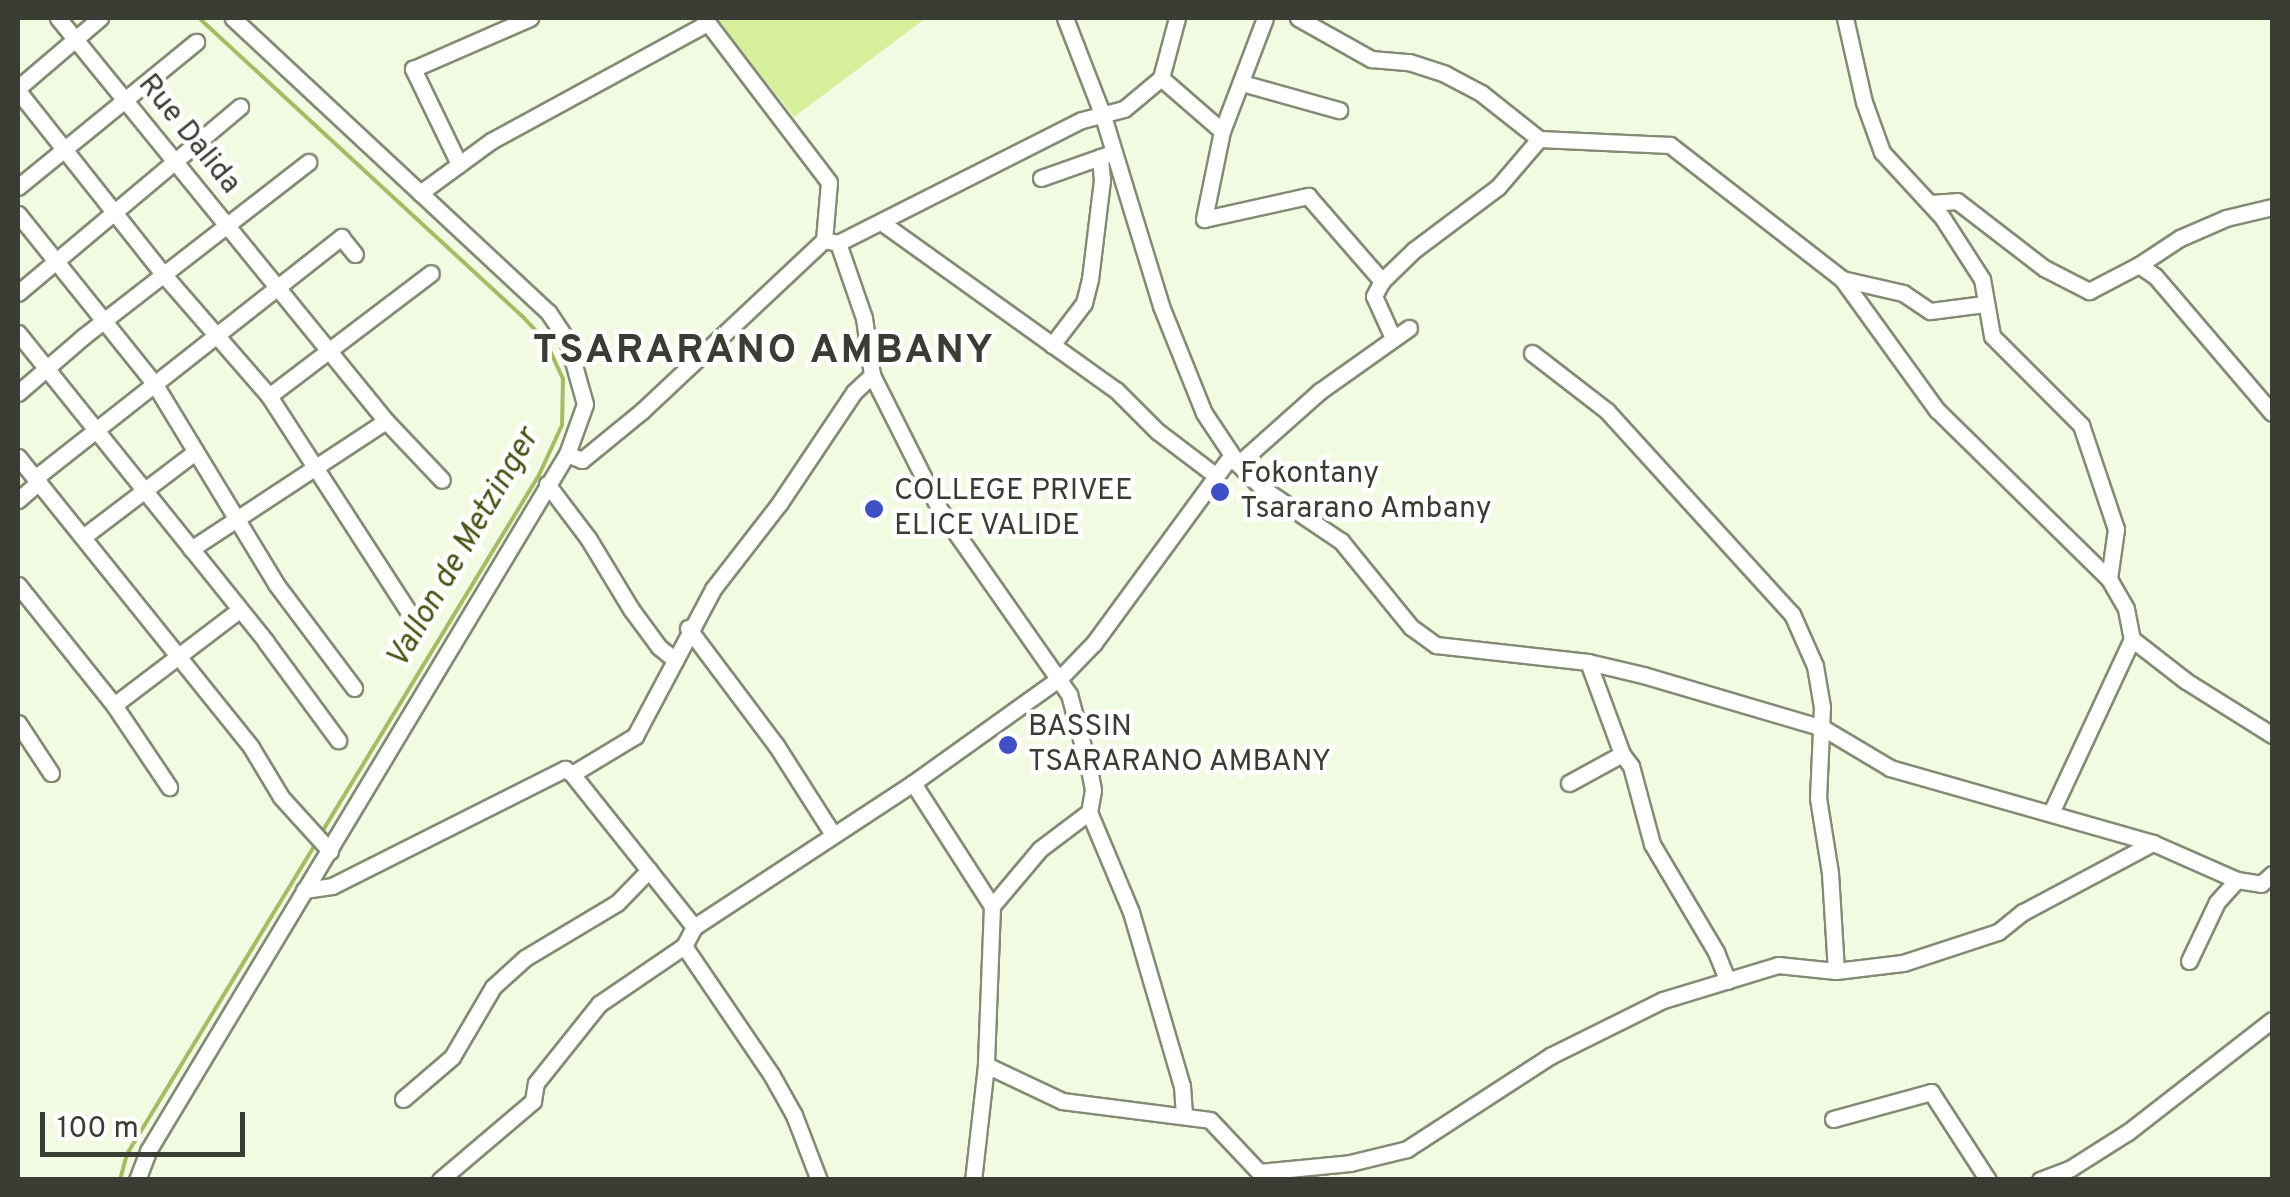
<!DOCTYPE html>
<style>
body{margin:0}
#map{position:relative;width:2290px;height:1197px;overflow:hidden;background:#f2fae1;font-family:Overpass,sans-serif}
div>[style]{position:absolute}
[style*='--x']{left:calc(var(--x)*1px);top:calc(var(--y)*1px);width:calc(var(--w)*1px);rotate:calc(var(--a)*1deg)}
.green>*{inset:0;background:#d7ee9a}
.stream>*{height:4px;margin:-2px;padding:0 2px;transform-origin:2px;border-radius:2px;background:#a5bc65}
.roads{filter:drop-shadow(2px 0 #848b75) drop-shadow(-2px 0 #848b75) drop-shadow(0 2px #848b75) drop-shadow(0 -2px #848b75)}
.minor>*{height:15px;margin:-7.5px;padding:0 7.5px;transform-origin:7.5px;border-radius:7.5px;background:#fff}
.dots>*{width:28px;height:28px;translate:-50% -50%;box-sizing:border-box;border:5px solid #fff;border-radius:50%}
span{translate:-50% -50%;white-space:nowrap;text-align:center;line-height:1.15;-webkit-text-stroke:9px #fff;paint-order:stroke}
.street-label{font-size:30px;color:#3a3d34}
.poi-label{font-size:30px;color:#3a3d34}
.left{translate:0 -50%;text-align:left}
.water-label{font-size:32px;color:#465515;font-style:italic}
.district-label{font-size:40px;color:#3a3d34;font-weight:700;letter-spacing:2.5px}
.frame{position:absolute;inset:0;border:20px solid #3a3d34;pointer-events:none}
.scale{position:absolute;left:40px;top:1112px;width:205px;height:45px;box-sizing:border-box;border:5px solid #3a3d34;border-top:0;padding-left:12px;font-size:30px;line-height:35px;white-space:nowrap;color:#3a3d34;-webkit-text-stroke:8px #fff;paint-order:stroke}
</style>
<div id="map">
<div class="green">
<i style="clip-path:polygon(716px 18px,926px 18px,794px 117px)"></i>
</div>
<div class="stream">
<i style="--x:199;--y:18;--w:442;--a:42.7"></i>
<i style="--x:524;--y:318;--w:33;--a:47"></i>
<i style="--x:546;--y:342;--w:41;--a:65.3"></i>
<i style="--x:563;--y:379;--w:46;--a:91.2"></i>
<i style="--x:562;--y:425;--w:55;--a:114.7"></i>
<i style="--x:539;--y:475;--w:418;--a:121.3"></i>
<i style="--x:120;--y:1180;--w:27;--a:-75"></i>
<i style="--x:127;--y:1154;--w:366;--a:-58.7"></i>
</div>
<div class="roads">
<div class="minor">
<i style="--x:58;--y:18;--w:520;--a:50.86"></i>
<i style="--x:386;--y:421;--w:81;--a:46.5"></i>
<i style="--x:704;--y:18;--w:206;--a:52.7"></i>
<i style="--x:829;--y:182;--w:58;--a:94.9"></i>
<i style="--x:824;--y:240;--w:14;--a:12"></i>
<i style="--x:838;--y:243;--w:273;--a:-26.8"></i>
<i style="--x:1082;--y:120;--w:43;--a:-14.7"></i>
<i style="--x:1124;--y:109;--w:48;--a:-40"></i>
<i style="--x:1161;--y:78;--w:62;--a:-75.1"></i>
<i style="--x:1065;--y:18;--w:105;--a:68.8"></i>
<i style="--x:1103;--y:116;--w:199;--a:73"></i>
<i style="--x:1161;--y:306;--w:115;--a:68.1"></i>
<i style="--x:1204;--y:413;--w:61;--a:56.3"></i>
<i style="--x:1238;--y:464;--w:34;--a:45"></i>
<i style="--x:1262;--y:488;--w:95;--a:33.9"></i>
<i style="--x:1341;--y:541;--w:111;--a:50.9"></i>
<i style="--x:1411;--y:627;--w:31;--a:36"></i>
<i style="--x:1436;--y:645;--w:153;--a:6.4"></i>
<i style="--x:1588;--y:662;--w:57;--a:13.3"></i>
<i style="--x:1643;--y:675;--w:188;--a:16.4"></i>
<i style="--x:1823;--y:728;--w:78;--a:30.8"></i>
<i style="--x:1890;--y:768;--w:273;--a:15.9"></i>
<i style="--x:2153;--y:843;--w:92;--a:23.8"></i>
<i style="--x:2237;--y:880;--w:24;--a:9"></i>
<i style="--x:2261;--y:884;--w:15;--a:-42"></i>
<i style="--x:1265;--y:18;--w:121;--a:110.8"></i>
<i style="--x:1222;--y:131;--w:90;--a:101.6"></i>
<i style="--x:1204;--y:219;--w:107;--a:-12.5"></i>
<i style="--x:1308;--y:196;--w:113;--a:49"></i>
<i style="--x:1298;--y:18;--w:84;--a:29.3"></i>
<i style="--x:1371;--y:59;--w:38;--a:5"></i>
<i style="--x:1409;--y:62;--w:38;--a:18"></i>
<i style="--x:1445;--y:74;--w:41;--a:27.8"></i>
<i style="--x:1481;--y:93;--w:74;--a:38.4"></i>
<i style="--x:1539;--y:139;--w:131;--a:2.6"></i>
<i style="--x:1670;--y:145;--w:218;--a:37.9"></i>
<i style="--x:1842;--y:279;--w:162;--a:54.1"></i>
<i style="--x:1937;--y:410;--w:241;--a:44.5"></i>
<i style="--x:2109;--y:579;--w:34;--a:60"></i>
<i style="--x:2126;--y:609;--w:31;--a:79"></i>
<i style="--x:2132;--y:639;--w:192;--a:115"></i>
<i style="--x:1845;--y:18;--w:86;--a:77.3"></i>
<i style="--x:1864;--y:102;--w:53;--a:70.2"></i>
<i style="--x:1882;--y:152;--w:88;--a:47.3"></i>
<i style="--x:1942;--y:217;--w:74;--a:57.2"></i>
<i style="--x:1982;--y:279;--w:58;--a:80"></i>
<i style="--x:1992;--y:336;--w:126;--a:45"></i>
<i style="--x:2081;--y:425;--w:110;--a:71.4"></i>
<i style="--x:2116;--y:529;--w:50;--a:98"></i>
<i style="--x:1161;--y:78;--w:81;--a:41"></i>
<i style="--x:1242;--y:83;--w:101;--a:15.6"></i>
<i style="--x:18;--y:88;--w:108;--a:-40.5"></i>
<i style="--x:18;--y:91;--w:235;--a:51.6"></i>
<i style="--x:164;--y:275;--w:160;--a:49"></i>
<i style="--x:269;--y:396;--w:267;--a:57.1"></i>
<i style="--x:459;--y:164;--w:106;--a:-115.8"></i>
<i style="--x:413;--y:69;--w:128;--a:-23.6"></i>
<i style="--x:1041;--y:178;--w:69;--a:-19.5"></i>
<i style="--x:18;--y:187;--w:230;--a:-39.2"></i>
<i style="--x:420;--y:193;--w:88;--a:-36.2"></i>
<i style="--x:491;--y:141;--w:246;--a:-28.6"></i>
<i style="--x:1930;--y:203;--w:27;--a:-4"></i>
<i style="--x:1957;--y:201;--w:110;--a:37.6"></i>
<i style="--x:2044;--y:268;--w:51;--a:27.1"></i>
<i style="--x:2089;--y:291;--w:56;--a:-27.5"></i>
<i style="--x:2139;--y:265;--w:19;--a:35"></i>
<i style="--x:2155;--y:276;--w:180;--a:49.5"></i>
<i style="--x:18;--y:214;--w:217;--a:51.2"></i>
<i style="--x:154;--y:383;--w:235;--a:58.7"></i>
<i style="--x:276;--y:584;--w:130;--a:53.1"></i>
<i style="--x:881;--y:222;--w:289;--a:35.6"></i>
<i style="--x:1116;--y:390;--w:58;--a:45"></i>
<i style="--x:1157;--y:431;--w:73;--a:37.2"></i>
<i style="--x:2139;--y:265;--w:49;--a:-33.4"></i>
<i style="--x:2180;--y:238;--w:50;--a:-23.5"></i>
<i style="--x:2226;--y:218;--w:47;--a:-13.4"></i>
<i style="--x:1842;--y:279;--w:63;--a:12.9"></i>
<i style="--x:1903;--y:293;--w:32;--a:34"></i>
<i style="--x:1930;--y:311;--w:55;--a:-7.3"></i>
<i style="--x:18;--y:293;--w:290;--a:-40"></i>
<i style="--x:18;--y:333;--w:396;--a:51.2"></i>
<i style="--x:266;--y:642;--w:122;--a:53.7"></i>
<i style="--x:1393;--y:338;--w:46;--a:-114.3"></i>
<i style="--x:1374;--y:296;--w:17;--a:-62"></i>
<i style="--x:1382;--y:281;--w:45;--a:-44.1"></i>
<i style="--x:1414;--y:250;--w:105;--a:-36.9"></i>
<i style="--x:1498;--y:187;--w:63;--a:-49.5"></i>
<i style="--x:1052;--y:345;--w:53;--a:-52.7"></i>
<i style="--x:1084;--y:303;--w:25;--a:-76"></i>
<i style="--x:1090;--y:279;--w:100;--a:-83.1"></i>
<i style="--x:1102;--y:180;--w:23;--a:-95"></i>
<i style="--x:1532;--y:353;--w:95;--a:37.7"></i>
<i style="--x:1607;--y:411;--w:275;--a:47.7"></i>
<i style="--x:1792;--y:614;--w:57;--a:66.1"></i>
<i style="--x:1815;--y:666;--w:42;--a:80.3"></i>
<i style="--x:1822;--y:707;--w:91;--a:92.5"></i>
<i style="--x:1818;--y:798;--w:76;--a:80.9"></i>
<i style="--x:1830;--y:873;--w:98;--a:86.5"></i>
<i style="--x:872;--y:375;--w:151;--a:63.3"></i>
<i style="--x:940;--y:510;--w:225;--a:55"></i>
<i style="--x:1069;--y:694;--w:78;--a:75.1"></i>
<i style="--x:1089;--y:769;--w:21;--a:79"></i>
<i style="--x:1093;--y:790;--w:22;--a:100"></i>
<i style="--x:1089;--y:812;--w:108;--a:67.2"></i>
<i style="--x:1131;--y:912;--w:181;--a:73.7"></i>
<i style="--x:1182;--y:1086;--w:29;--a:86"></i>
<i style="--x:18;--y:393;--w:87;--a:-40.8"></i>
<i style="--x:84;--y:336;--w:284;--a:-37.8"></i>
<i style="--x:269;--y:396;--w:203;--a:-37.2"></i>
<i style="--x:567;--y:454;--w:16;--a:22"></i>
<i style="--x:582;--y:460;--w:79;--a:-39.3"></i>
<i style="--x:643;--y:410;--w:248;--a:-43.2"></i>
<i style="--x:18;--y:457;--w:372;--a:51.2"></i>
<i style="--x:251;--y:747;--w:58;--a:59"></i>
<i style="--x:281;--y:797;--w:73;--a:47.8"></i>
<i style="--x:1238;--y:464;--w:110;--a:-41.7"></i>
<i style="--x:1320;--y:391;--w:109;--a:-35.3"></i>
<i style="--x:35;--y:478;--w:390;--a:-38.2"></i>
<i style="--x:341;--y:237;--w:22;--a:51"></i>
<i style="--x:547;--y:484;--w:68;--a:52.8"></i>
<i style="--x:588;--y:538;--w:83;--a:58.8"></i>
<i style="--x:631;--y:609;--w:47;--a:53.6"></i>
<i style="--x:659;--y:647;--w:21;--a:39"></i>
<i style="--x:18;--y:500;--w:28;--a:-41"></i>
<i style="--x:83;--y:537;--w:141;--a:-37.2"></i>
<i style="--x:191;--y:549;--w:233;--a:-33.3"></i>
<i style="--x:18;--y:585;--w:154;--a:51.3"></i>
<i style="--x:114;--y:705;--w:99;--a:56.1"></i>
<i style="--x:688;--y:628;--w:146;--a:53.1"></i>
<i style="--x:776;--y:745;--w:104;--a:57.5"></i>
<i style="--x:2132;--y:639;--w:68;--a:37.9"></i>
<i style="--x:2186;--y:681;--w:102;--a:32.1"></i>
<i style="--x:1588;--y:662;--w:98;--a:69.7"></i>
<i style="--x:1622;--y:754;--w:15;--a:53"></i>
<i style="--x:1631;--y:766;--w:81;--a:74.9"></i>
<i style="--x:1652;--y:844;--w:126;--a:59.3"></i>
<i style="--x:1716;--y:952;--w:31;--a:68"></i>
<i style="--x:114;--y:705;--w:157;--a:-37.2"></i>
<i style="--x:18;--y:723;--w:60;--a:56.6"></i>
<i style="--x:572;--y:774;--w:196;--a:51.4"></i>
<i style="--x:913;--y:783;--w:146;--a:57.3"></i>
<i style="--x:992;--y:906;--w:159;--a:92.2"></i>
<i style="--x:986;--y:1065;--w:116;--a:96.4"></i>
<i style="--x:1569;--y:783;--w:60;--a:-28.7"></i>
<i style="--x:304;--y:890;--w:28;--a:-8"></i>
<i style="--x:332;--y:886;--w:261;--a:-26.7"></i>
<i style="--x:565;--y:769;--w:9;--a:36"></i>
<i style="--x:572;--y:774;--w:74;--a:-31.1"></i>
<i style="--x:635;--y:736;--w:166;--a:-62"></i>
<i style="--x:713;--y:589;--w:108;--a:-52.2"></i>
<i style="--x:779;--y:504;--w:135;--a:-56.2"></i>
<i style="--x:854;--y:392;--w:25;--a:-43"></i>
<i style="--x:872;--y:375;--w:58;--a:-98"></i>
<i style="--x:864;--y:318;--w:79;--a:-109.1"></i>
<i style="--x:992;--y:906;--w:75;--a:-49.9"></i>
<i style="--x:1040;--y:849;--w:61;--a:-37.1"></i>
<i style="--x:684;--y:946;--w:155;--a:55.8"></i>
<i style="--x:771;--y:1074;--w:47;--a:60.7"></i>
<i style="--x:794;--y:1115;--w:70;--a:69"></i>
<i style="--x:2189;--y:961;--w:65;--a:-64.6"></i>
<i style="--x:2217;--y:902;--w:30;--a:-48"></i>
<i style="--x:986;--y:1065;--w:84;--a:25.3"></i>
<i style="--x:1062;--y:1101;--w:149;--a:7.3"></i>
<i style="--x:1210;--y:1120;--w:71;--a:46.7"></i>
<i style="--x:1259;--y:1172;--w:91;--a:-5.6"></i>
<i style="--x:1350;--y:1163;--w:59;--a:-13.8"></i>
<i style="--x:1407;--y:1149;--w:171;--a:-33"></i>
<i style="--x:1550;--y:1056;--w:126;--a:-26.4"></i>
<i style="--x:1663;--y:1000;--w:120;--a:-16.9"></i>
<i style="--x:1778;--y:965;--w:58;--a:5.9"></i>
<i style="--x:1836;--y:971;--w:67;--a:-6.8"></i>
<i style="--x:1903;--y:963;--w:100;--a:-18.1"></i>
<i style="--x:1998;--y:932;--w:32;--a:-39"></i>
<i style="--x:2023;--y:912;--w:147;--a:-28"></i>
<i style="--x:403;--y:1099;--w:65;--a:-40.6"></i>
<i style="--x:452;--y:1057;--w:81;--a:-59.6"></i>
<i style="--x:493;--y:987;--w:43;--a:-42.2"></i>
<i style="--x:525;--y:958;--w:107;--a:-30.9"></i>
<i style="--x:617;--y:903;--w:46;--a:-45.9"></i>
<i style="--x:1833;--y:1119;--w:102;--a:-15.4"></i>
<i style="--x:1931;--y:1092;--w:105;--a:57.1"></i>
<i style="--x:137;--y:1180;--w:31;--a:-69"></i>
<i style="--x:148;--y:1151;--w:813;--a:-58.99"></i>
<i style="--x:567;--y:454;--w:53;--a:-70.2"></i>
<i style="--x:585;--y:404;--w:66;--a:-105.7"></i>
<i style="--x:567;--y:340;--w:34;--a:-124"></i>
<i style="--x:548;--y:312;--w:431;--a:-137"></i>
<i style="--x:440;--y:1180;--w:122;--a:-40.3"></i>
<i style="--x:533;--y:1101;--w:18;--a:-81"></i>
<i style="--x:536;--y:1083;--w:101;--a:-51.4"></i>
<i style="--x:599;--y:1004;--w:103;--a:-34.3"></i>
<i style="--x:684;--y:946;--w:21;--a:-62"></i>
<i style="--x:694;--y:927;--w:262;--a:-33.3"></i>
<i style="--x:913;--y:783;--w:182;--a:-35.6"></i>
<i style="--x:1061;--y:677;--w:47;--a:-45.9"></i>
<i style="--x:1094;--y:643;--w:230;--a:-53.8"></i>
<i style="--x:2040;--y:1180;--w:33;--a:-21"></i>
<i style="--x:2071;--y:1168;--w:67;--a:-32.3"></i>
<i style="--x:2128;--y:1132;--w:182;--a:-37.9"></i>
</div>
</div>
<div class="dots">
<i style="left:1220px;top:492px;background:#3e50c3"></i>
<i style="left:874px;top:509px;background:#3e50c3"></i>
<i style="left:1008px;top:745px;background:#3e50c3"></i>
</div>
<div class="street-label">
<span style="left:188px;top:135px;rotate:51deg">Rue Dalida</span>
</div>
<div class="poi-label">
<span class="left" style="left:1240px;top:492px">Fokontany<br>Tsararano Ambany</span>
<span class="left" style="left:894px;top:509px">COLLEGE PRIVEE<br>ELICE VALIDE</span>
<span class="left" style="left:1028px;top:745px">BASSIN<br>TSARARANO AMBANY</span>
</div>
<div class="water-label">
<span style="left:464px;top:549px;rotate:-60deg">Vallon de Metzinger</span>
</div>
<div class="district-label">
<span style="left:764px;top:352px">TSARARANO AMBANY</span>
</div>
<div class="frame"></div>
<div class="scale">100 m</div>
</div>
